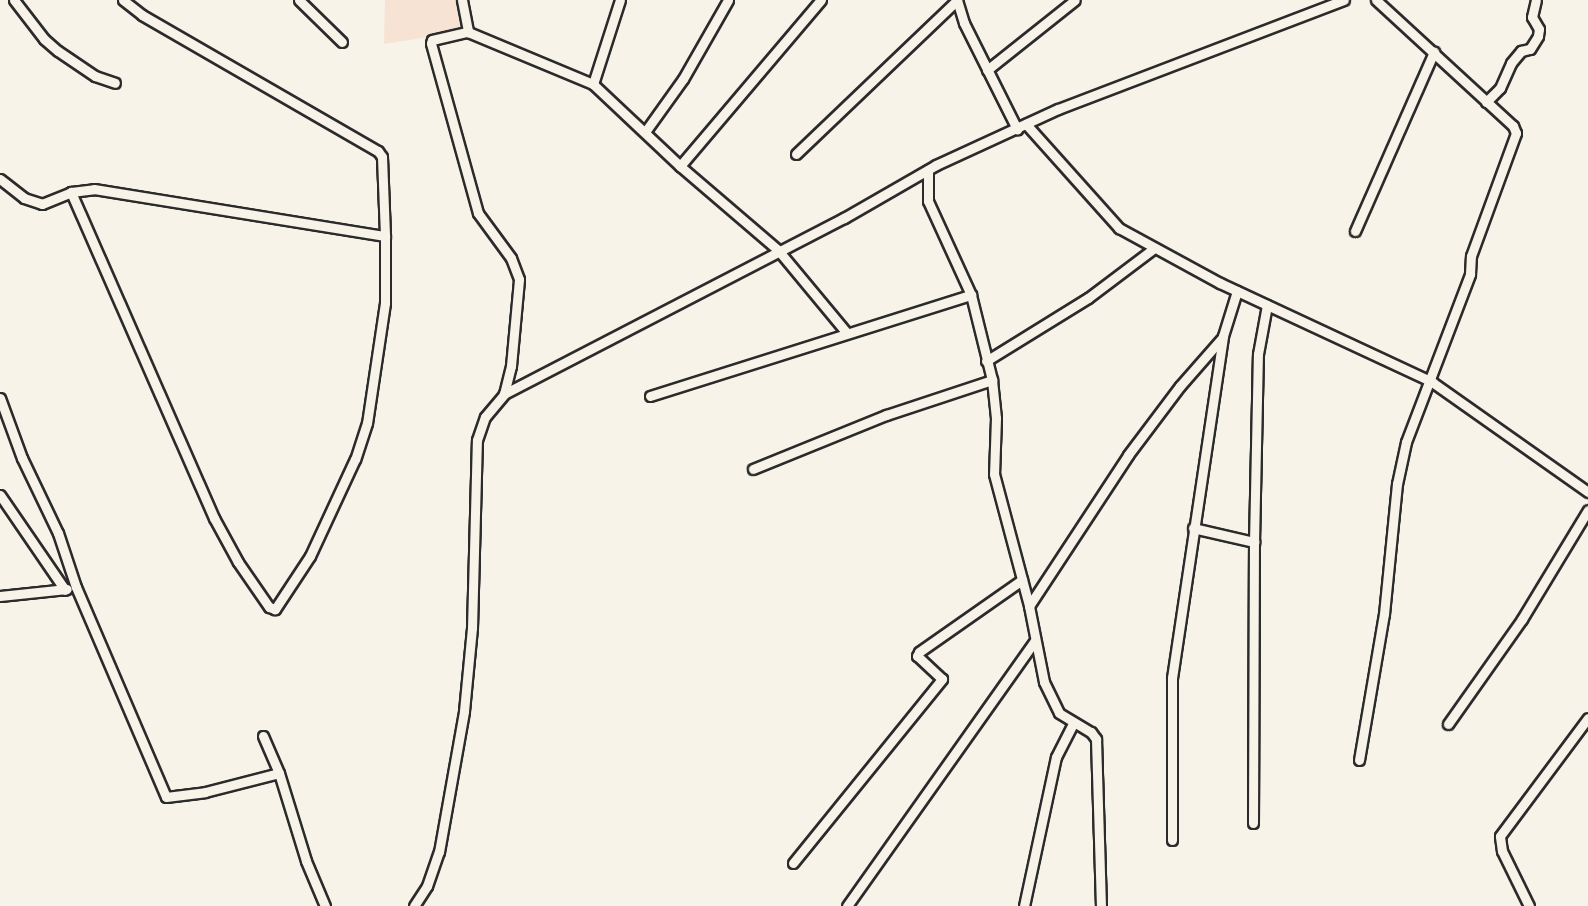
<!DOCTYPE html>
<style>
body{margin:0}
#map{position:relative;width:1588px;height:906px;overflow:hidden;background:#f7f3e8;font-family:Sriracha,sans-serif}
div>[style]{position:absolute}
[style*='--x']{left:calc(var(--x)*1px);top:calc(var(--y)*1px);width:calc(var(--w)*1px);rotate:calc(var(--a)*1deg)}
.built>*{inset:0;background:#f6e3d4}
.roads{filter:drop-shadow(2px 0 #2b2b2b) drop-shadow(-2px 0 #2b2b2b) drop-shadow(0 2px #2b2b2b) drop-shadow(0 -2px #2b2b2b)}
.minor>*{height:9px;margin:-4.5px;padding:0 4.5px;transform-origin:4.5px;border-radius:4.5px;background:#f7f3e8}
span{translate:-50% -50%;white-space:nowrap;text-align:center;line-height:1.15;-webkit-text-stroke:7px #f7f3e8;paint-order:stroke}
</style>
<div id="map">
<div class="built">
<i style="clip-path:polygon(385px 0,459px 0,466px 31px,384px 44px)"></i>
</div>
<div class="roads">
<div class="minor">
<i style="--x:14;--y:0;--w:49;--a:52.4"></i>
<i style="--x:44;--y:39;--w:18;--a:41"></i>
<i style="--x:58;--y:51;--w:45;--a:34"></i>
<i style="--x:95;--y:76;--w:21;--a:19"></i>
<i style="--x:123;--y:0;--w:24;--a:38"></i>
<i style="--x:142;--y:15;--w:272;--a:30"></i>
<i style="--x:378;--y:151;--w:7;--a:56"></i>
<i style="--x:382;--y:157;--w:79;--a:87.8"></i>
<i style="--x:299;--y:0;--w:60;--a:44.3"></i>
<i style="--x:462;--y:0;--w:33;--a:79"></i>
<i style="--x:957;--y:0;--w:24;--a:73"></i>
<i style="--x:964;--y:23;--w:119;--a:63.4"></i>
<i style="--x:987;--y:70;--w:112;--a:-38.5"></i>
<i style="--x:593;--y:84;--w:88;--a:-72.2"></i>
<i style="--x:1486;--y:102;--w:20;--a:-45"></i>
<i style="--x:1500;--y:88;--w:27;--a:-66"></i>
<i style="--x:1511;--y:63;--w:16;--a:-50"></i>
<i style="--x:1521;--y:51;--w:9;--a:-13"></i>
<i style="--x:1530;--y:49;--w:15;--a:-58"></i>
<i style="--x:1538;--y:36;--w:7;--a:-82"></i>
<i style="--x:1539;--y:29;--w:14;--a:-120"></i>
<i style="--x:1532;--y:17;--w:17;--a:-77"></i>
<i style="--x:1026;--y:124;--w:140;--a:48.2"></i>
<i style="--x:1119;--y:228;--w:115;--a:28.6"></i>
<i style="--x:1220;--y:283;--w:234;--a:25"></i>
<i style="--x:1432;--y:382;--w:191;--a:35.2"></i>
<i style="--x:645;--y:132;--w:65;--a:-54.4"></i>
<i style="--x:683;--y:79;--w:91;--a:-60.3"></i>
<i style="--x:796;--y:154;--w:223;--a:-43.7"></i>
<i style="--x:680;--y:166;--w:218;--a:-49.7"></i>
<i style="--x:928;--y:170;--w:31;--a:90"></i>
<i style="--x:928;--y:201;--w:103;--a:65.4"></i>
<i style="--x:971;--y:295;--w:88;--a:76.1"></i>
<i style="--x:992;--y:380;--w:38;--a:84"></i>
<i style="--x:996;--y:418;--w:56;--a:92"></i>
<i style="--x:994;--y:474;--w:137;--a:75.1"></i>
<i style="--x:1029;--y:606;--w:77;--a:78.8"></i>
<i style="--x:1044;--y:682;--w:34;--a:64"></i>
<i style="--x:1059;--y:713;--w:37;--a:31"></i>
<i style="--x:1091;--y:732;--w:9;--a:54"></i>
<i style="--x:1096;--y:739;--w:167;--a:88.3"></i>
<i style="--x:0;--y:179;--w:31;--a:38"></i>
<i style="--x:24;--y:198;--w:19;--a:18"></i>
<i style="--x:42;--y:204;--w:31;--a:-22"></i>
<i style="--x:71;--y:192;--w:23;--a:-7"></i>
<i style="--x:94;--y:189;--w:295;--a:9.2"></i>
<i style="--x:385;--y:236;--w:67;--a:90"></i>
<i style="--x:385;--y:303;--w:121;--a:98.5"></i>
<i style="--x:367;--y:423;--w:38;--a:108"></i>
<i style="--x:355;--y:459;--w:107;--a:114.9"></i>
<i style="--x:310;--y:556;--w:64;--a:123.4"></i>
<i style="--x:275;--y:609;--w:6;--a:-162"></i>
<i style="--x:269;--y:607;--w:55;--a:-124.6"></i>
<i style="--x:238;--y:562;--w:50;--a:-118.6"></i>
<i style="--x:214;--y:518;--w:356;--a:-113.7"></i>
<i style="--x:1355;--y:231;--w:196;--a:-66.2"></i>
<i style="--x:986;--y:361;--w:120;--a:-31.7"></i>
<i style="--x:1088;--y:298;--w:81;--a:-37"></i>
<i style="--x:504;--y:394;--w:29;--a:-76"></i>
<i style="--x:511;--y:366;--w:87;--a:-84.7"></i>
<i style="--x:519;--y:279;--w:22;--a:-111"></i>
<i style="--x:511;--y:258;--w:56;--a:-126.3"></i>
<i style="--x:478;--y:213;--w:176;--a:-105.5"></i>
<i style="--x:431;--y:43;--w:3;--a:-72"></i>
<i style="--x:432;--y:40;--w:37;--a:-13"></i>
<i style="--x:468;--y:32;--w:135;--a:22.6"></i>
<i style="--x:593;--y:84;--w:120;--a:43.3"></i>
<i style="--x:680;--y:166;--w:129;--a:40.6"></i>
<i style="--x:778;--y:250;--w:107;--a:50.3"></i>
<i style="--x:650;--y:396;--w:337;--a:-17.5"></i>
<i style="--x:0;--y:398;--w:64;--a:69.9"></i>
<i style="--x:22;--y:458;--w:83;--a:64.4"></i>
<i style="--x:58;--y:533;--w:57;--a:71.6"></i>
<i style="--x:76;--y:587;--w:228;--a:66.8"></i>
<i style="--x:166;--y:797;--w:39;--a:-7"></i>
<i style="--x:205;--y:792;--w:76;--a:-14.4"></i>
<i style="--x:279;--y:773;--w:92;--a:72.9"></i>
<i style="--x:306;--y:861;--w:49;--a:67.1"></i>
<i style="--x:753;--y:469;--w:144;--a:-22.1"></i>
<i style="--x:886;--y:415;--w:112;--a:-18.3"></i>
<i style="--x:0;--y:495;--w:115;--a:55.6"></i>
<i style="--x:1193;--y:528;--w:63;--a:12.9"></i>
<i style="--x:0;--y:596;--w:67;--a:-6"></i>
<i style="--x:1029;--y:606;--w:181;--a:-56.7"></i>
<i style="--x:1128;--y:455;--w:86;--a:-53"></i>
<i style="--x:1180;--y:386;--w:64;--a:-48.8"></i>
<i style="--x:1448;--y:724;--w:128;--a:-54.8"></i>
<i style="--x:1522;--y:619;--w:127;--a:-58.8"></i>
<i style="--x:263;--y:736;--w:40;--a:66.6"></i>
<i style="--x:1359;--y:760;--w:148;--a:-80.3"></i>
<i style="--x:1384;--y:614;--w:131;--a:-84.3"></i>
<i style="--x:1397;--y:484;--w:43;--a:-77.9"></i>
<i style="--x:1406;--y:442;--w:180;--a:-69.1"></i>
<i style="--x:1470;--y:274;--w:18;--a:-87"></i>
<i style="--x:1471;--y:256;--w:131;--a:-69.9"></i>
<i style="--x:1516;--y:133;--w:8;--a:-113"></i>
<i style="--x:1513;--y:126;--w:186;--a:-137.4"></i>
<i style="--x:1253;--y:823;--w:281;--a:-89.8"></i>
<i style="--x:1254;--y:542;--w:188;--a:-88.8"></i>
<i style="--x:1258;--y:354;--w:50;--a:-79.6"></i>
<i style="--x:1172;--y:840;--w:162;--a:-90"></i>
<i style="--x:1172;--y:678;--w:346;--a:-81.5"></i>
<i style="--x:1223;--y:336;--w:47;--a:-72.7"></i>
<i style="--x:793;--y:863;--w:237;--a:-51"></i>
<i style="--x:942;--y:679;--w:34;--a:-137"></i>
<i style="--x:917;--y:656;--w:4;--a:-63"></i>
<i style="--x:919;--y:652;--w:126;--a:-35"></i>
<i style="--x:414;--y:906;--w:24;--a:-57"></i>
<i style="--x:427;--y:886;--w:36;--a:-71"></i>
<i style="--x:439;--y:852;--w:143;--a:-79.9"></i>
<i style="--x:464;--y:711;--w:83;--a:-84.5"></i>
<i style="--x:472;--y:628;--w:188;--a:-88.5"></i>
<i style="--x:477;--y:440;--w:24;--a:-71"></i>
<i style="--x:485;--y:417;--w:30;--a:-50"></i>
<i style="--x:504;--y:394;--w:383;--a:-27.4"></i>
<i style="--x:844;--y:218;--w:106;--a:-29.9"></i>
<i style="--x:936;--y:165;--w:134;--a:-24.7"></i>
<i style="--x:1058;--y:109;--w:306;--a:-20.9"></i>
<i style="--x:847;--y:906;--w:324;--a:-54.7"></i>
<i style="--x:1024;--y:906;--w:152;--a:-77.9"></i>
<i style="--x:1056;--y:757;--w:38;--a:-63"></i>
<i style="--x:1529;--y:906;--w:61;--a:-116.1"></i>
<i style="--x:1502;--y:851;--w:15;--a:-98"></i>
<i style="--x:1500;--y:836;--w:147;--a:-53.3"></i>
</div>
</div>
</div>
